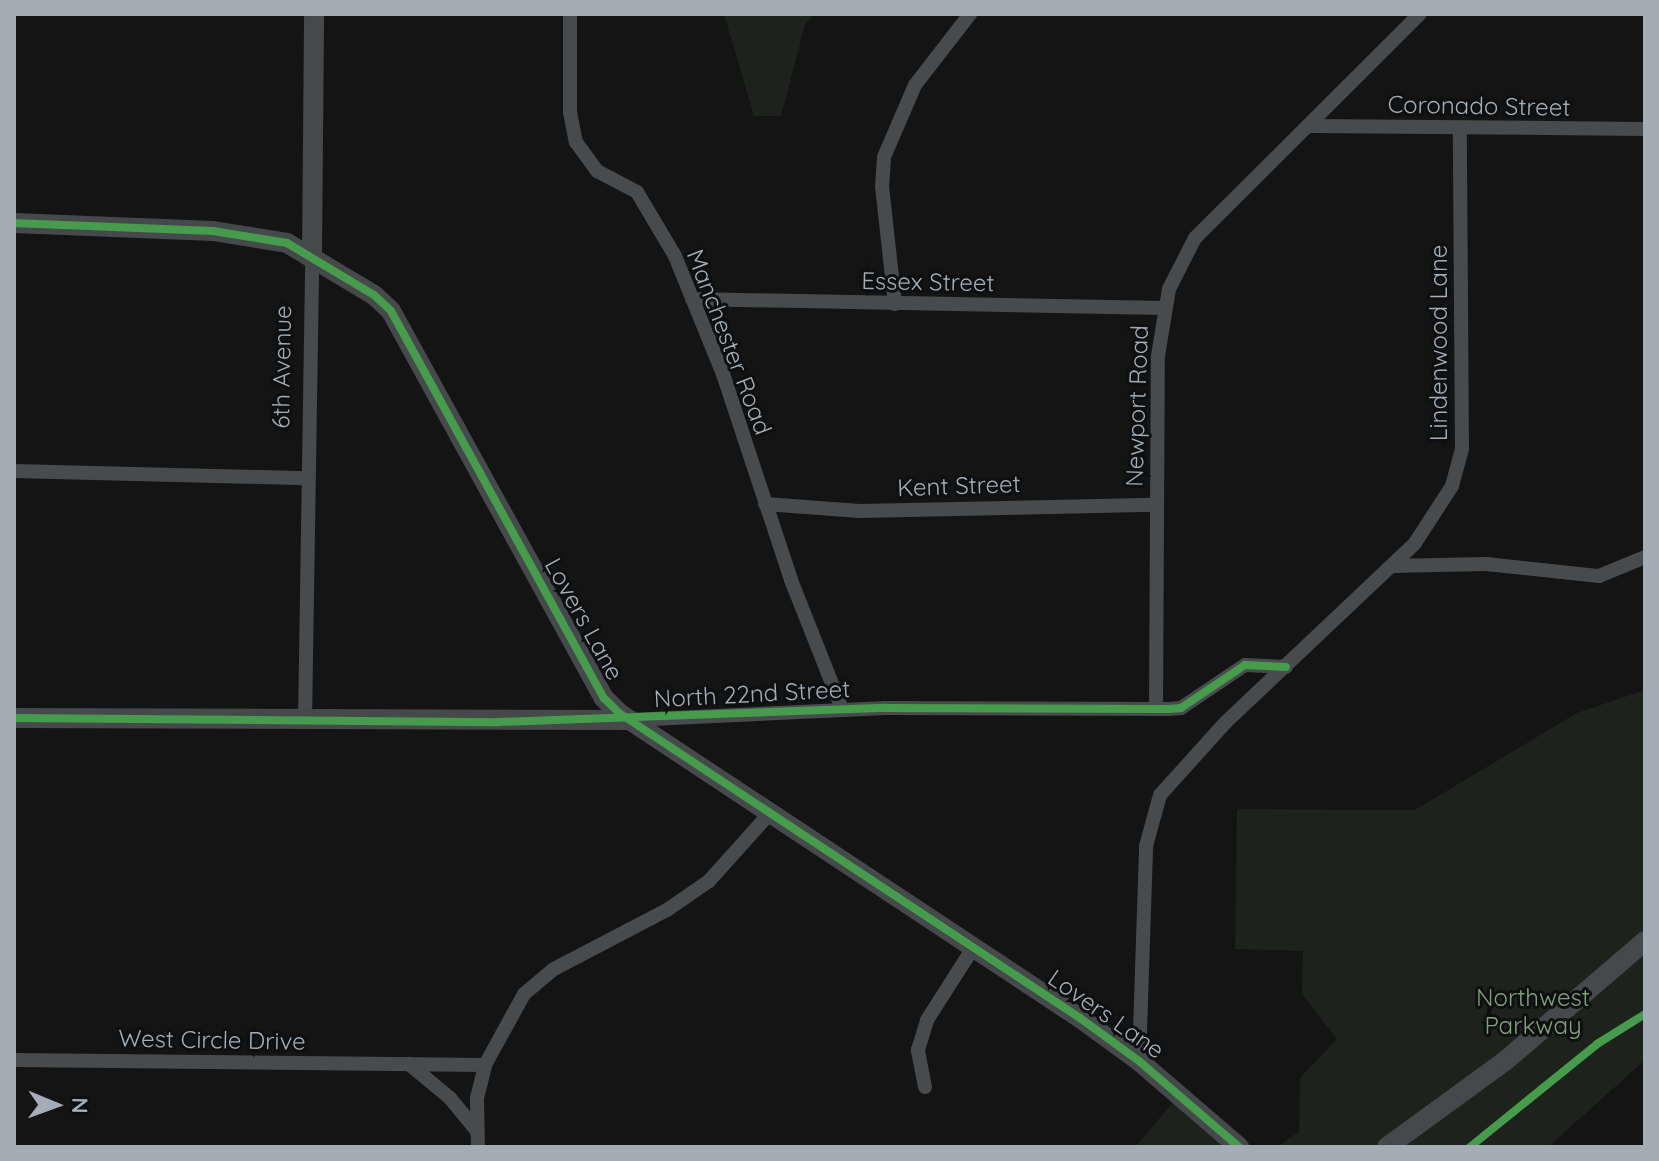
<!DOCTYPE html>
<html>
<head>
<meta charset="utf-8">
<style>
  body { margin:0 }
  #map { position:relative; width:1659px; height:1161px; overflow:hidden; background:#141414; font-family:Quicksand,sans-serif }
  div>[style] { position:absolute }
  .green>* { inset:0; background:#1d231c }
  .street>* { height:14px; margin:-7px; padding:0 7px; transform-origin:7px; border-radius:7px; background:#484b4d }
  .secondary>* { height:20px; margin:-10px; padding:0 10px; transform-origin:10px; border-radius:10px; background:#46494b }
  .cycleway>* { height:8px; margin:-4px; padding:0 4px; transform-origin:4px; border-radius:4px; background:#469c4c }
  span { translate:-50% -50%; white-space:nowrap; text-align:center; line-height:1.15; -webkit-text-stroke:6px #0e0f10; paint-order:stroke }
  .street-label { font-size:24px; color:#a4adb6 }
  .park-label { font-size:24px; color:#7fa27a }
  .frame { position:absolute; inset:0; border:16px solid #a4adb6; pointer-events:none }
  .north { position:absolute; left:16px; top:1065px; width:80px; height:80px; -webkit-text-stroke:6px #0e0f10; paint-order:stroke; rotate:91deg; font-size:22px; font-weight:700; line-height:32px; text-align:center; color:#a4adb6 }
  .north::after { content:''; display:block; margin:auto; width:28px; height:36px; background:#a4adb6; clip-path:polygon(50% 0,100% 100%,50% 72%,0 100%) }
</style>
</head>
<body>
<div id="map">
  <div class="green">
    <i style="clip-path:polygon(724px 14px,814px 14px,805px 25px,781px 116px,754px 116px)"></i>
    <i style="clip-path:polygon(1645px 690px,1645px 1060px,1548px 1147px,1277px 1147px,1299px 1132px,1300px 1078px,1337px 1039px,1302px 994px,1303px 951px,1235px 949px,1237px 809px,1415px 810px,1577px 713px)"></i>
    <i style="clip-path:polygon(1176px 1099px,1231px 1147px,1135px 1147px)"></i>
  </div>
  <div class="street">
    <i style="left:570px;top:14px;width:98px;rotate:90deg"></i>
    <i style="left:570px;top:112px;width:31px;rotate:79deg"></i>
    <i style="left:576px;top:142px;width:36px;rotate:54deg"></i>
    <i style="left:597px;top:171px;width:45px;rotate:27.7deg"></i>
    <i style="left:637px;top:192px;width:74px;rotate:59.3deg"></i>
    <i style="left:675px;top:256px;width:127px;rotate:67.9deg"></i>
    <i style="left:723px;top:374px;width:217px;rotate:71.7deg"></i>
    <i style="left:791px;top:580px;width:139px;rotate:68.4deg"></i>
    <i style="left:1312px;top:126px;width:333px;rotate:0.5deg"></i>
    <i style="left:692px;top:299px;width:472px;rotate:1.1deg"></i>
    <i style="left:895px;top:304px;width:118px;rotate:-96.3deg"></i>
    <i style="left:882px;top:187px;width:30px;rotate:-86deg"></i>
    <i style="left:884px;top:157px;width:78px;rotate:-66.7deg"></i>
    <i style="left:915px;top:85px;width:90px;rotate:-52.2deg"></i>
    <i style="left:14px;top:471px;width:292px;rotate:1.4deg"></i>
    <i style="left:765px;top:504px;width:95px;rotate:4.2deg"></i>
    <i style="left:860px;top:511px;width:295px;rotate:-1.2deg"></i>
    <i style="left:1391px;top:566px;width:95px;rotate:-1.2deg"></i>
    <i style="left:1486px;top:564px;width:114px;rotate:6.1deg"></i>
    <i style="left:1599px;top:576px;width:50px;rotate:-22.4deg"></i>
    <i style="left:1156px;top:709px;width:353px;rotate:-89.7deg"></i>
    <i style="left:1158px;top:356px;width:68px;rotate:-80.7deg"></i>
    <i style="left:1169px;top:289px;width:57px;rotate:-63deg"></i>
    <i style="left:1195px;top:238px;width:317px;rotate:-44.9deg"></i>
    <i style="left:630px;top:720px;width:256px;rotate:-2.7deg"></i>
    <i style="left:886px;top:708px;width:283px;rotate:0.2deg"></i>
    <i style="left:1169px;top:709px;width:12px;rotate:-5deg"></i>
    <i style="left:1181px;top:708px;width:77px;rotate:-33.9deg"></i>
    <i style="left:1245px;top:665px;width:41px;rotate:2.8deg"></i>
    <i style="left:305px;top:721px;width:467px;rotate:-89.1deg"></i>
    <i style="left:14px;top:1060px;width:471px;rotate:0.6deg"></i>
    <i style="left:1139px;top:1061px;width:215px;rotate:-88.1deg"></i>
    <i style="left:1146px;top:846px;width:53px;rotate:-74.6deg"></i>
    <i style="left:1160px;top:795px;width:98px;rotate:-47.9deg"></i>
    <i style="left:1226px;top:722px;width:260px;rotate:-43.4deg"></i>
    <i style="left:1415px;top:543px;width:68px;rotate:-57deg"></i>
    <i style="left:1452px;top:486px;width:39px;rotate:-75deg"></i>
    <i style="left:1462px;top:448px;width:319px;rotate:-90.4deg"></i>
    <i style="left:409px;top:1064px;width:53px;rotate:39.7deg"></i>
    <i style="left:450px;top:1098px;width:43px;rotate:50.7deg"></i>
    <i style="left:925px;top:1087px;width:38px;rotate:-101deg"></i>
    <i style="left:918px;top:1050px;width:31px;rotate:-73deg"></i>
    <i style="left:927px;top:1020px;width:85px;rotate:-57.4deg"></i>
    <i style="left:478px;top:1147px;width:49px;rotate:-91.2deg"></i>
    <i style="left:477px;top:1098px;width:34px;rotate:-76deg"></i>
    <i style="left:485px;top:1065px;width:81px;rotate:-61.2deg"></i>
    <i style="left:524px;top:994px;width:39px;rotate:-40deg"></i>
    <i style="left:554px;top:969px;width:127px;rotate:-27.6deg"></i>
    <i style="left:667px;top:910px;width:51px;rotate:-34.6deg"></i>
    <i style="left:709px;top:881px;width:91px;rotate:-48.1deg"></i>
  </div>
  <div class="secondary">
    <i style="left:14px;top:223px;width:199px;rotate:2.3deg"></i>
    <i style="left:213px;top:231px;width:75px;rotate:9.2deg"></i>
    <i style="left:287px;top:243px;width:101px;rotate:30.9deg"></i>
    <i style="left:374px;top:295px;width:23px;rotate:43deg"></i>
    <i style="left:391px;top:311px;width:442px;rotate:61.2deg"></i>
    <i style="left:604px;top:698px;width:21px;rotate:45deg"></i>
    <i style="left:619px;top:713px;width:553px;rotate:33.49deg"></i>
    <i style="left:1080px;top:1018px;width:73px;rotate:36.1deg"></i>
    <i style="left:1139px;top:1061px;width:132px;rotate:40.7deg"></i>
    <i style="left:312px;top:254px;width:240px;rotate:-89.5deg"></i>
    <i style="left:14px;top:718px;width:615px;rotate:0.19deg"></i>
    <i style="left:1387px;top:1147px;width:146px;rotate:-36.1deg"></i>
    <i style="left:1505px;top:1061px;width:184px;rotate:-40.6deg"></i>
  </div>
  <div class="cycleway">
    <i style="left:14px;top:223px;width:199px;rotate:2.3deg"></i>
    <i style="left:213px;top:231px;width:75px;rotate:9.2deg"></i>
    <i style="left:287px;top:243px;width:101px;rotate:30.9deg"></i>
    <i style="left:374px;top:295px;width:23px;rotate:43deg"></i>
    <i style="left:391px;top:311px;width:442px;rotate:61.2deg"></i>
    <i style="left:604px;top:698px;width:21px;rotate:45deg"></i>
    <i style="left:619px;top:713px;width:553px;rotate:33.49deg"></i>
    <i style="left:1080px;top:1018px;width:73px;rotate:36.1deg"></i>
    <i style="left:1139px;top:1061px;width:132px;rotate:40.7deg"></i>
    <i style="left:14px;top:718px;width:484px;rotate:0.5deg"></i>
    <i style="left:498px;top:722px;width:388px;rotate:-2.1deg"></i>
    <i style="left:886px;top:708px;width:283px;rotate:0.2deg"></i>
    <i style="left:1169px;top:709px;width:12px;rotate:-5deg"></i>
    <i style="left:1181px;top:708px;width:77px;rotate:-33.9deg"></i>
    <i style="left:1245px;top:665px;width:41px;rotate:2.8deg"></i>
    <i style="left:1470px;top:1147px;width:164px;rotate:-39deg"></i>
    <i style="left:1597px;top:1044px;width:57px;rotate:-32deg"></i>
  </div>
  <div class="street-label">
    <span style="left:1479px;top:106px;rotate:1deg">Coronado Street</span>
    <span style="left:928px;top:282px;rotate:1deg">Essex Street</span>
    <span style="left:729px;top:342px;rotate:69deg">Manchester Road</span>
    <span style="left:1439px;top:343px;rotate:-90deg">Lindenwood Lane</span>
    <span style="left:282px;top:367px;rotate:-89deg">6th Avenue</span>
    <span style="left:1137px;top:406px;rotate:-88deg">Newport Road</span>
    <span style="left:959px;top:486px;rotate:-2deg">Kent Street</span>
    <span style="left:584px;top:619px;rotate:61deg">Lovers Lane</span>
    <span style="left:752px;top:694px;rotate:-3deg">North 22nd Street</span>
    <span style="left:1106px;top:1014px;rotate:35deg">Lovers Lane</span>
    <span style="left:212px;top:1040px;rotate:1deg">West Circle Drive</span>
  </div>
  <div class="park-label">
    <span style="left:1533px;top:1012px">Northwest<br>Parkway</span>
  </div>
  <div class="frame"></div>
  <div class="north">N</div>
</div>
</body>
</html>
